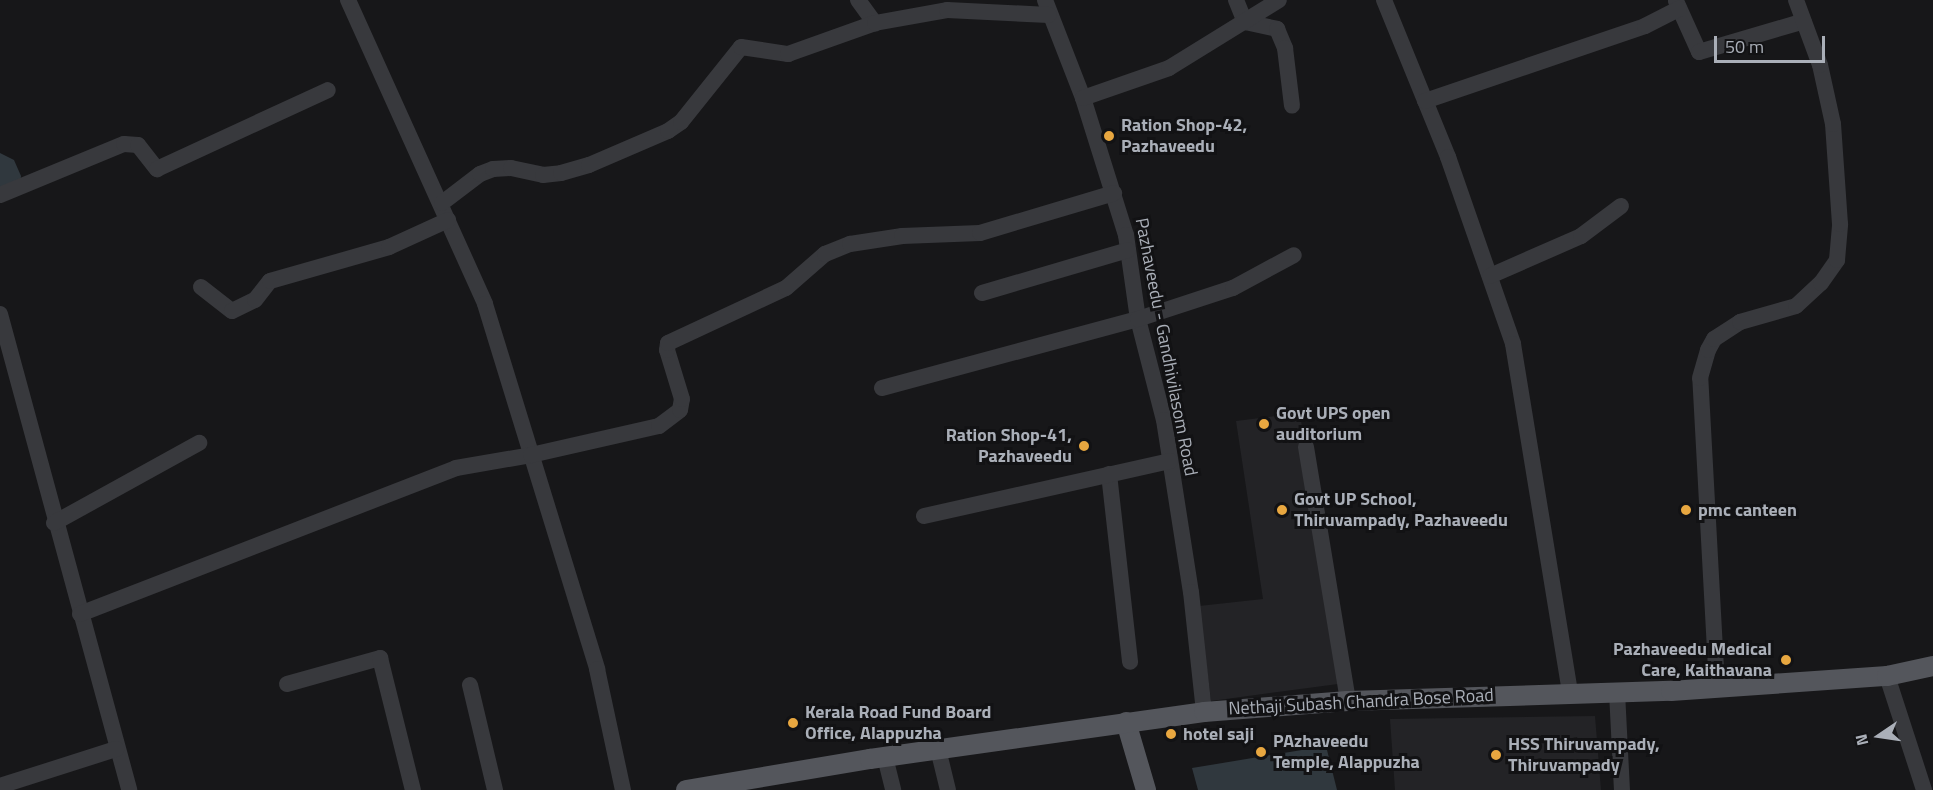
<!DOCTYPE html>
<html>
<head>
<meta charset="utf-8">
<style>
  body { margin:0 }
  #map { position:relative; width:1933px; height:790px; overflow:hidden; background:#171719; font-family:"Titillium Web",sans-serif }
  div>[style] { position:absolute }
  .built>* { inset:0; background:#232326 }
  .water>* { inset:0; background:#30383e }
  .minor>* { height:16px; margin:-8px; padding:0 8px; transform-origin:8px; border-radius:8px; background:#38393d }
  .major>* { height:20px; margin:-10px; padding:0 10px; transform-origin:10px; border-radius:10px; background:#54565c }
  .dots>* { width:16px; height:16px; translate:-50% -50%; box-sizing:border-box; border:3px solid #121214; border-radius:50% }
  span { translate:-50% -50%; white-space:nowrap; text-align:center; line-height:1.15; -webkit-text-stroke:6px #121214; paint-order:stroke }
  .poi-label { font-size:18px; color:#aaafb8; font-weight:700 }
  .left { translate:0 -50%; text-align:left }
  .right { translate:-100% -50%; text-align:right }
  .street-label { font-size:18px; color:#aaafb8 }
  .north { position:absolute; left:1849px; top:706px; width:60px; height:60px; -webkit-text-stroke:4px #121214; paint-order:stroke; rotate:257deg; font-size:16px; font-weight:700; line-height:24px; text-align:center; color:#aaafb8 }
  .north::after { content:''; display:block; margin:auto; width:21px; height:27px; background:#aaafb8; clip-path:polygon(50% 0,100% 100%,50% 72%,0 100%) }
  .scale { position:absolute; left:1714px; top:36px; width:111px; height:27px; box-sizing:border-box; border:3px solid #aaafb8; border-top:0; padding-left:8px; font-size:18px; line-height:21px; white-space:nowrap; color:#aaafb8; -webkit-text-stroke:4px #121214; paint-order:stroke }
</style>
</head>
<body>
<div id="map">
  <div class="built">
    <i style="clip-path:polygon(1300px 413px,1338px 684px,1211px 701px,1199px 606px,1263px 599px,1236px 421px)"></i>
    <i style="clip-path:polygon(1595px 716px,1601px 790px,1395px 790px,1390px 719px)"></i>
  </div>
  <div class="water">
    <i style="clip-path:polygon(0 153px,14px 160px,21px 176px,20px 184px,0 202px)"></i>
    <i style="clip-path:polygon(1326px 746px,1337px 790px,1198px 790px,1192px 768px)"></i>
  </div>
  <div class="minor">
    <i style="left:348px;top:0;width:333px;rotate:65.7deg"></i>
    <i style="left:485px;top:304px;width:382px;rotate:72.9deg"></i>
    <i style="left:597px;top:669px;width:124px;rotate:77.9deg"></i>
    <i style="left:858px;top:0;width:29px;rotate:54deg"></i>
    <i style="left:1045px;top:0;width:105px;rotate:68.8deg"></i>
    <i style="left:1083px;top:98px;width:144px;rotate:72.6deg"></i>
    <i style="left:1126px;top:235px;width:85px;rotate:81.9deg"></i>
    <i style="left:1138px;top:319px;width:104px;rotate:75.6deg"></i>
    <i style="left:1164px;top:420px;width:174px;rotate:81.1deg"></i>
    <i style="left:1191px;top:592px;width:121px;rotate:83.8deg"></i>
    <i style="left:1236px;top:0;width:24px;rotate:68deg"></i>
    <i style="left:1245px;top:22px;width:33px;rotate:12deg"></i>
    <i style="left:1277px;top:29px;width:21px;rotate:67deg"></i>
    <i style="left:1285px;top:48px;width:58px;rotate:83.1deg"></i>
    <i style="left:1384px;top:0;width:170px;rotate:67.8deg"></i>
    <i style="left:1448px;top:157px;width:198px;rotate:70.8deg"></i>
    <i style="left:1513px;top:344px;width:353px;rotate:80.7deg"></i>
    <i style="left:1676px;top:1px;width:56px;rotate:65.7deg"></i>
    <i style="left:1699px;top:52px;width:109px;rotate:-16.4deg"></i>
    <i style="left:1083px;top:98px;width:91px;rotate:-19.2deg"></i>
    <i style="left:1169px;top:68px;width:129px;rotate:-31.7deg"></i>
    <i style="left:1425px;top:101px;width:232px;rotate:-18.8deg"></i>
    <i style="left:1645px;top:26px;width:38px;rotate:-27deg"></i>
    <i style="left:0;top:195px;width:134px;rotate:-22.4deg"></i>
    <i style="left:124px;top:144px;width:14px;rotate:4deg"></i>
    <i style="left:138px;top:145px;width:31px;rotate:52deg"></i>
    <i style="left:157px;top:169px;width:188px;rotate:-24.8deg"></i>
    <i style="left:442px;top:203px;width:48px;rotate:-37.3deg"></i>
    <i style="left:480px;top:174px;width:14px;rotate:-21deg"></i>
    <i style="left:493px;top:169px;width:18px;rotate:-3deg"></i>
    <i style="left:511px;top:168px;width:33px;rotate:12deg"></i>
    <i style="left:543px;top:175px;width:18px;rotate:-6deg"></i>
    <i style="left:561px;top:173px;width:29px;rotate:-16deg"></i>
    <i style="left:589px;top:165px;width:86px;rotate:-23.3deg"></i>
    <i style="left:668px;top:131px;width:16px;rotate:-35deg"></i>
    <i style="left:681px;top:122px;width:96px;rotate:-51.3deg"></i>
    <i style="left:741px;top:47px;width:48px;rotate:8.5deg"></i>
    <i style="left:788px;top:54px;width:92px;rotate:-19.6deg"></i>
    <i style="left:875px;top:23px;width:73px;rotate:-10.2deg"></i>
    <i style="left:947px;top:10px;width:102px;rotate:2.8deg"></i>
    <i style="left:1490px;top:276px;width:99px;rotate:-23.7deg"></i>
    <i style="left:1581px;top:236px;width:50px;rotate:-36.9deg"></i>
    <i style="left:201px;top:287px;width:39px;rotate:38deg"></i>
    <i style="left:232px;top:311px;width:25px;rotate:-26deg"></i>
    <i style="left:255px;top:300px;width:24px;rotate:-52deg"></i>
    <i style="left:270px;top:281px;width:124px;rotate:-15.9deg"></i>
    <i style="left:389px;top:247px;width:65px;rotate:-24.6deg"></i>
    <i style="left:982px;top:293px;width:152px;rotate:-16.4deg"></i>
    <i style="left:0;top:314px;width:493px;rotate:74.8deg"></i>
    <i style="left:882px;top:388px;width:265px;rotate:-15.1deg"></i>
    <i style="left:1138px;top:319px;width:100px;rotate:-18.1deg"></i>
    <i style="left:1233px;top:288px;width:69px;rotate:-28.4deg"></i>
    <i style="left:1306px;top:447px;width:257px;rotate:80.6deg"></i>
    <i style="left:1109px;top:474px;width:189px;rotate:83.6deg"></i>
    <i style="left:924px;top:516px;width:252px;rotate:-12.6deg"></i>
    <i style="left:54px;top:523px;width:166px;rotate:-28.9deg"></i>
    <i style="left:80px;top:614px;width:403px;rotate:-21.2deg"></i>
    <i style="left:456px;top:468px;width:76px;rotate:-9.8deg"></i>
    <i style="left:531px;top:455px;width:131px;rotate:-12.8deg"></i>
    <i style="left:659px;top:426px;width:26px;rotate:-37deg"></i>
    <i style="left:680px;top:410px;width:11px;rotate:-80deg"></i>
    <i style="left:682px;top:399px;width:51px;rotate:-107deg"></i>
    <i style="left:667px;top:350px;width:7px;rotate:-82deg"></i>
    <i style="left:668px;top:343px;width:130px;rotate:-25deg"></i>
    <i style="left:786px;top:288px;width:52px;rotate:-41.1deg"></i>
    <i style="left:825px;top:254px;width:27px;rotate:-22deg"></i>
    <i style="left:850px;top:244px;width:53px;rotate:-8.7deg"></i>
    <i style="left:902px;top:236px;width:78px;rotate:-2.2deg"></i>
    <i style="left:980px;top:233px;width:140px;rotate:-16.6deg"></i>
    <i style="left:1887px;top:676px;width:120px;rotate:72deg"></i>
    <i style="left:287px;top:684px;width:97px;rotate:-15.6deg"></i>
    <i style="left:380px;top:658px;width:136px;rotate:76deg"></i>
    <i style="left:470px;top:685px;width:108px;rotate:76.6deg"></i>
    <i style="left:1717px;top:687px;width:309px;rotate:-93.1deg"></i>
    <i style="left:1700px;top:378px;width:29px;rotate:-74deg"></i>
    <i style="left:1708px;top:350px;width:13px;rotate:-61deg"></i>
    <i style="left:1714px;top:339px;width:31px;rotate:-33deg"></i>
    <i style="left:1740px;top:322px;width:58px;rotate:-15.9deg"></i>
    <i style="left:1796px;top:306px;width:34px;rotate:-43deg"></i>
    <i style="left:1821px;top:283px;width:28px;rotate:-55deg"></i>
    <i style="left:1837px;top:260px;width:36px;rotate:-85deg"></i>
    <i style="left:1840px;top:224px;width:100px;rotate:-94deg"></i>
    <i style="left:1833px;top:124px;width:60px;rotate:-102.4deg"></i>
    <i style="left:1820px;top:65px;width:69px;rotate:-110.3deg"></i>
    <i style="left:1617px;top:692px;width:98px;rotate:87.1deg"></i>
    <i style="left:938px;top:749px;width:42px;rotate:76.3deg"></i>
    <i style="left:885px;top:757px;width:34px;rotate:76deg"></i>
    <i style="left:0;top:786px;width:122px;rotate:-17.7deg"></i>
  </div>
  <div class="major">
    <i style="left:1126px;top:722px;width:71px;rotate:73.6deg"></i>
    <i style="left:686px;top:790px;width:187px;rotate:-9.6deg"></i>
    <i style="left:870px;top:759px;width:337px;rotate:-8deg"></i>
    <i style="left:1204px;top:712px;width:144px;rotate:-4.4deg"></i>
    <i style="left:1348px;top:701px;width:323px;rotate:-1.8deg"></i>
    <i style="left:1671px;top:691px;width:217px;rotate:-4deg"></i>
    <i style="left:1887px;top:676px;width:47px;rotate:-12.3deg"></i>
  </div>
  <div class="dots">
    <i style="left:1109px;top:136px;background:#e8a740"></i>
    <i style="left:1264px;top:424px;background:#e8a740"></i>
    <i style="left:1084px;top:446px;background:#e8a740"></i>
    <i style="left:1282px;top:510px;background:#e8a740"></i>
    <i style="left:1686px;top:510px;background:#e8a740"></i>
    <i style="left:1786px;top:660px;background:#e8a740"></i>
    <i style="left:793px;top:723px;background:#e8a740"></i>
    <i style="left:1171px;top:734px;background:#e8a740"></i>
    <i style="left:1261px;top:752px;background:#e8a740"></i>
    <i style="left:1496px;top:755px;background:#e8a740"></i>
  </div>
  <div class="poi-label">
    <span class="left" style="left:1121px;top:136px">Ration Shop-42,<br>Pazhaveedu</span>
    <span class="left" style="left:1276px;top:424px">Govt UPS open<br>auditorium</span>
    <span class="right" style="left:1072px;top:446px">Ration Shop-41,<br>Pazhaveedu</span>
    <span class="left" style="left:1294px;top:510px">Govt UP School,<br>Thiruvampady, Pazhaveedu</span>
    <span class="left" style="left:1698px;top:510px">pmc canteen</span>
    <span class="right" style="left:1772px;top:660px">Pazhaveedu Medical<br>Care, Kaithavana</span>
    <span class="left" style="left:805px;top:723px">Kerala Road Fund Board<br>Office, Alappuzha</span>
    <span class="left" style="left:1183px;top:734px">hotel saji</span>
    <span class="left" style="left:1273px;top:752px">PAzhaveedu<br>Temple, Alappuzha</span>
    <span class="left" style="left:1508px;top:755px">HSS Thiruvampady,<br>Thiruvampady</span>
  </div>
  <div class="street-label">
    <span style="left:1166px;top:347px;rotate:79deg">Pazhaveedu - Gandhivilasom Road</span>
    <span style="left:1361px;top:702px;rotate:-3deg">Nethaji Subash Chandra Bose Road</span>
  </div>
  <div class="north">N</div>
  <div class="scale">50 m</div>
</div>
</body>
</html>
